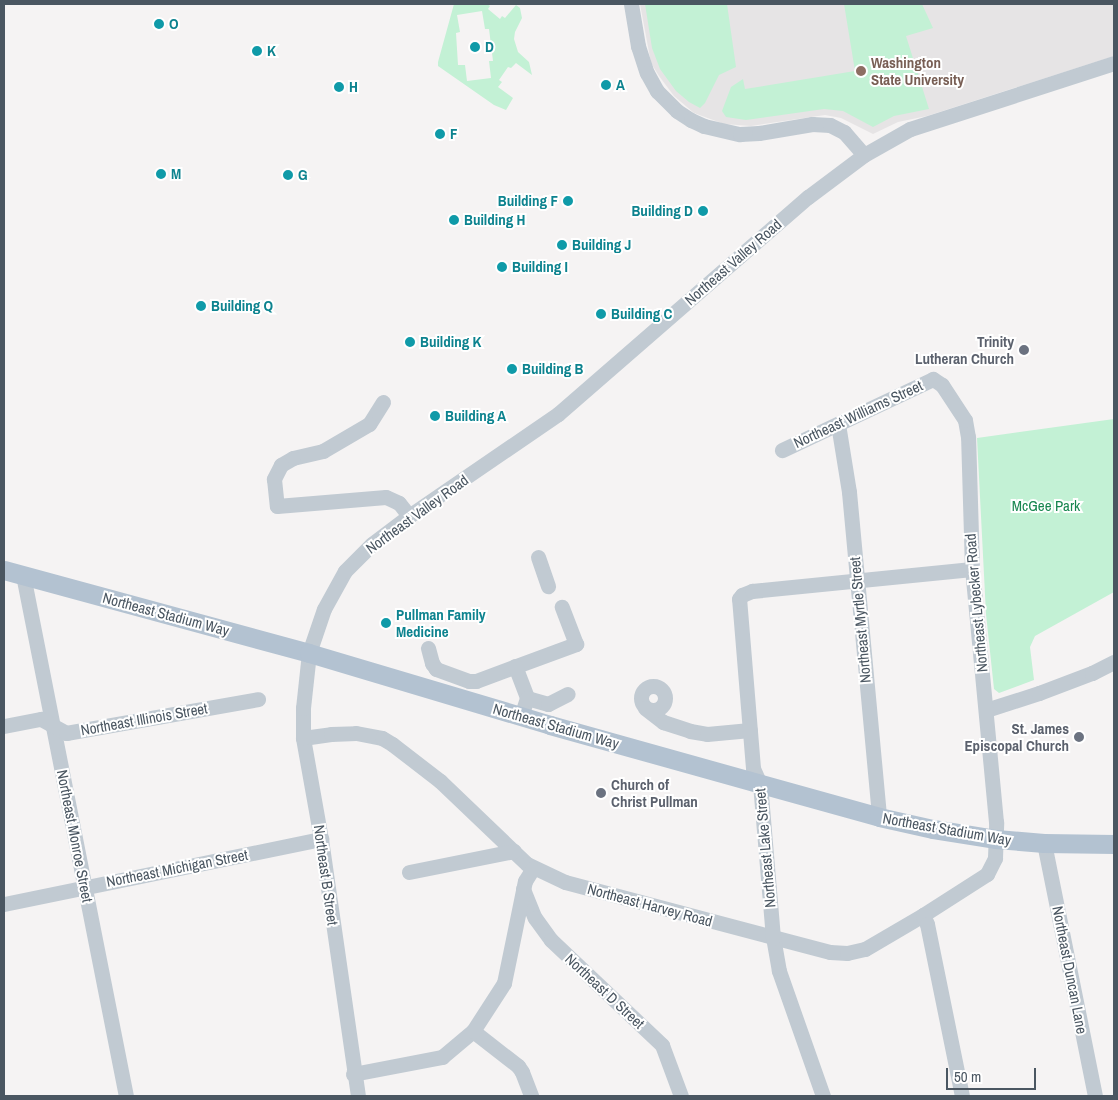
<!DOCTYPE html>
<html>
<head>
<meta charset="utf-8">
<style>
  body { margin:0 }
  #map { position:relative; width:1118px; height:1100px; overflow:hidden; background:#f5f3f3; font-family:"Archivo Narrow",sans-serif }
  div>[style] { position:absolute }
  .education>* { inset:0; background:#e6e4e5 }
  .green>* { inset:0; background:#c3f1d5 }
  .minor>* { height:15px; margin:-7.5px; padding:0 7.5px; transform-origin:7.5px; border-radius:7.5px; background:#c1cad2 }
  .minor>.ring { margin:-7.5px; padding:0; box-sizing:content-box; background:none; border:15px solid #c1cad2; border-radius:50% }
  .major>* { height:19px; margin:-9.5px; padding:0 9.5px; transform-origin:9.5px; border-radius:9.5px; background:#b3c2d1 }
  .dots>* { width:14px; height:14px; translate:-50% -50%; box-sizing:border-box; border:2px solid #fff; border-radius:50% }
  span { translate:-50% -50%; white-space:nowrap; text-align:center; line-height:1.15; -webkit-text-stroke:4px #fff; paint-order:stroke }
  .culture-label { font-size:15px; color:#0d838f; font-weight:700 }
  .left { translate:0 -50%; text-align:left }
  .right { translate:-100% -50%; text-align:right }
  .education-label { font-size:15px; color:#785e54; font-weight:700 }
  .street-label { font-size:15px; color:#4a5661 }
  .worship-label { font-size:15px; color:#5b616d; font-weight:700 }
  .park-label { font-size:15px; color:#17864f }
  .frame { position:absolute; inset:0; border:5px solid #4a5661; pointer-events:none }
  .scale { position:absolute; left:946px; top:1068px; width:90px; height:22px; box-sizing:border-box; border:2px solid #4a5661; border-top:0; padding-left:6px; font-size:15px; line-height:18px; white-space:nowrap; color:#4a5661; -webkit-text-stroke:4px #fff; paint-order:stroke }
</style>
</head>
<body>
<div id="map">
  <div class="education">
    <i style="clip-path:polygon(640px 4px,1114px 4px,1114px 56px,927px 116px,898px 122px,873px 134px,841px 118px,825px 115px,751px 126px,724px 124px,694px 113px,674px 96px,659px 76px,651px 63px)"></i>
  </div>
  <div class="green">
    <i style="clip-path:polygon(evenodd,454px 4px,487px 4px,490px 6px,488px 9px,500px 19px,502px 16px,505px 18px,516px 5px,520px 8px,522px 18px,515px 32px,514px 39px,518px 52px,529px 62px,532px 75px,516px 63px,511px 68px,508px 67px,499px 80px,502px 82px,498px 87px,513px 98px,506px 110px,494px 105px,438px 66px,438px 62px,454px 4px,482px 11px,485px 29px,489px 29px,493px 61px,489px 61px,491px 78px,467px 81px,465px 65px,458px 65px,456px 33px,460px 32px,457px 15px,482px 11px)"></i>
    <i style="clip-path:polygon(645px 4px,727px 4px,736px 67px,719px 75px,705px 103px,700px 108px,689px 102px,676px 91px,660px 69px,652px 48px)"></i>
    <i style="clip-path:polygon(844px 4px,922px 4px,933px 28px,906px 36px,929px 109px,894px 116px,873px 127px,843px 111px,824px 109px,746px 120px,726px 117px,722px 111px,731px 87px,743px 79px,745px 89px,855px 71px)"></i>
    <i style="clip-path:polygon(1114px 419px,1114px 592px,1035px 636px,1030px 647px,1034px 680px,999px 693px,994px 689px,986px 614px,977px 438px)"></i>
  </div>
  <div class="minor">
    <i style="left:631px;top:4px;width:43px;rotate:80.5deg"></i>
    <i style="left:638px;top:46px;width:28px;rotate:72deg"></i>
    <i style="left:647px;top:73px;width:21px;rotate:61deg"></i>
    <i style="left:657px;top:91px;width:28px;rotate:45deg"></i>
    <i style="left:677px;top:111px;width:17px;rotate:33deg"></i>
    <i style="left:691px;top:120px;width:14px;rotate:25deg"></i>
    <i style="left:704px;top:126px;width:37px;rotate:13deg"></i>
    <i style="left:740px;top:134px;width:19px;rotate:-3deg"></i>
    <i style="left:759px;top:133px;width:54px;rotate:-9.6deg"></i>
    <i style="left:812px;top:124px;width:18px;rotate:3deg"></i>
    <i style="left:830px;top:125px;width:16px;rotate:27deg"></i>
    <i style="left:844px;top:132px;width:30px;rotate:49deg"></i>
    <i style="left:383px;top:402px;width:26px;rotate:122deg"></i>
    <i style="left:369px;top:424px;width:53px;rotate:149.6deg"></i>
    <i style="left:323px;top:451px;width:31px;rotate:167deg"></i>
    <i style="left:293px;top:458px;width:14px;rotate:150deg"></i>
    <i style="left:281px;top:465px;width:16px;rotate:117deg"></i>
    <i style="left:274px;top:479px;width:27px;rotate:84deg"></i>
    <i style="left:277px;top:506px;width:109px;rotate:-4.7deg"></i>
    <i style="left:386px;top:497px;width:14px;rotate:25deg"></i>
    <i style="left:399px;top:503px;width:16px;rotate:52deg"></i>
    <i style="left:838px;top:424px;width:69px;rotate:80.8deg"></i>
    <i style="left:849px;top:492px;width:326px;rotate:84.7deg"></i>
    <i style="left:538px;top:557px;width:31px;rotate:71deg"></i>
    <i style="left:23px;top:575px;width:531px;rotate:78.82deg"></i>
    <i style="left:428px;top:648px;width:16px;rotate:75deg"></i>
    <i style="left:432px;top:663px;width:7px;rotate:56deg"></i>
    <i style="left:436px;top:669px;width:35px;rotate:20deg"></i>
    <i style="left:469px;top:681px;width:7px"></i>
    <i style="left:476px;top:681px;width:107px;rotate:-20.3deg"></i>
    <i style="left:576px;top:644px;width:40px;rotate:-111deg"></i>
    <i style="left:515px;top:666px;width:34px;rotate:69deg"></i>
    <i style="left:527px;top:698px;width:19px;rotate:108deg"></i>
    <i class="ring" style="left:641px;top:686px;width:9px;height:9px"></i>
    <i style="left:527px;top:698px;width:22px;rotate:16deg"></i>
    <i style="left:548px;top:704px;width:22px;rotate:-27deg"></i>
    <i style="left:645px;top:708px;width:23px;rotate:38deg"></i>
    <i style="left:663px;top:722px;width:28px;rotate:18deg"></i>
    <i style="left:690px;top:731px;width:17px;rotate:10deg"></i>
    <i style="left:707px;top:734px;width:43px;rotate:-5.3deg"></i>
    <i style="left:986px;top:710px;width:56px;rotate:-17.8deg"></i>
    <i style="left:1039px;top:693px;width:57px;rotate:-20.7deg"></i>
    <i style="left:1092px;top:673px;width:25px;rotate:-27deg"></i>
    <i style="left:4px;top:726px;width:38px;rotate:-11deg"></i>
    <i style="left:41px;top:719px;width:29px;rotate:29deg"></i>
    <i style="left:66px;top:733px;width:195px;rotate:-10deg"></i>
    <i style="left:303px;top:738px;width:28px;rotate:-8deg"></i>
    <i style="left:331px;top:734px;width:25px;rotate:-2deg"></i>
    <i style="left:356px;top:733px;width:26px;rotate:11deg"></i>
    <i style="left:382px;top:738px;width:12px;rotate:31deg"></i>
    <i style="left:392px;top:744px;width:61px;rotate:37.6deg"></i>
    <i style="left:440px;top:781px;width:120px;rotate:43.7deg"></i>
    <i style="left:527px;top:864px;width:42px;rotate:25.3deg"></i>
    <i style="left:565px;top:882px;width:274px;rotate:14.8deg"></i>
    <i style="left:830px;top:952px;width:17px;rotate:3deg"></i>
    <i style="left:847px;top:953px;width:18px;rotate:-13deg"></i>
    <i style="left:865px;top:949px;width:67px;rotate:-30.4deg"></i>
    <i style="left:923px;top:915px;width:76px;rotate:-32.6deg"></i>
    <i style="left:987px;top:874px;width:18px;rotate:-63deg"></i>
    <i style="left:995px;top:858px;width:36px;rotate:-88deg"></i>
    <i style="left:996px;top:822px;width:254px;rotate:-95.4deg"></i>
    <i style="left:972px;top:569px;width:132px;rotate:-91.7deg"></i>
    <i style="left:968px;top:437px;width:17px;rotate:-100deg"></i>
    <i style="left:965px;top:420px;width:42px;rotate:-123.3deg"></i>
    <i style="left:942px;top:385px;width:11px;rotate:-146deg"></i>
    <i style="left:933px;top:379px;width:167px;rotate:154.8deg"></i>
    <i style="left:1044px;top:843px;width:258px;rotate:78.6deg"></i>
    <i style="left:409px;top:872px;width:107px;rotate:-11.3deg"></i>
    <i style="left:523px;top:889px;width:31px;rotate:68deg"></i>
    <i style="left:535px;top:918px;width:27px;rotate:54deg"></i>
    <i style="left:551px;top:940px;width:153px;rotate:43.4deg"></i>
    <i style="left:662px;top:1045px;width:54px;rotate:69.6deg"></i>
    <i style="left:4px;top:904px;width:324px;rotate:-11.6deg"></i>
    <i style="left:923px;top:915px;width:10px;rotate:66deg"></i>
    <i style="left:927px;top:924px;width:176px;rotate:78.5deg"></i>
    <i style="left:473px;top:1031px;width:57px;rotate:37.9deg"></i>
    <i style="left:518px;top:1066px;width:7px;rotate:56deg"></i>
    <i style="left:522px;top:1072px;width:26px;rotate:69deg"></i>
    <i style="left:353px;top:1074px;width:91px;rotate:-10.8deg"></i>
    <i style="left:442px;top:1057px;width:40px;rotate:-40deg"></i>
    <i style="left:473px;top:1031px;width:57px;rotate:-57.1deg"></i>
    <i style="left:504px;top:983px;width:104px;rotate:-78.4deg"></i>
    <i style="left:525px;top:881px;width:15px;rotate:-58deg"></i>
    <i style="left:358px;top:1096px;width:260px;rotate:-98.2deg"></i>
    <i style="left:321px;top:839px;width:103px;rotate:-100.1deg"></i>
    <i style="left:303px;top:738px;width:30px;rotate:-90deg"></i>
    <i style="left:303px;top:708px;width:55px;rotate:-83.8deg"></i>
    <i style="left:309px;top:653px;width:46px;rotate:-71.2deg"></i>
    <i style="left:324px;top:609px;width:43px;rotate:-61.1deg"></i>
    <i style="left:345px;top:571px;width:38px;rotate:-45deg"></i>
    <i style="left:372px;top:544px;width:46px;rotate:-37.1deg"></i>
    <i style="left:409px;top:516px;width:181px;rotate:-34.4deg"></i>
    <i style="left:558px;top:414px;width:331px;rotate:-41deg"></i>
    <i style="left:808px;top:197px;width:70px;rotate:-36.9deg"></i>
    <i style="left:864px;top:155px;width:53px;rotate:-29.5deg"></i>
    <i style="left:910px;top:129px;width:214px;rotate:-17.9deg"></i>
    <i style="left:823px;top:1096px;width:133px;rotate:-109.4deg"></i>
    <i style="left:779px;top:971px;width:34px;rotate:-100deg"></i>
    <i style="left:773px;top:938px;width:155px;rotate:-94.8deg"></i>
    <i style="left:760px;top:784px;width:17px;rotate:-114deg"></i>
    <i style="left:753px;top:768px;width:170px;rotate:-94.7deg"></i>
    <i style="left:739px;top:599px;width:5px;rotate:-53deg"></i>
    <i style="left:742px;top:595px;width:11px;rotate:-22deg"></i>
    <i style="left:752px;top:591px;width:221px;rotate:-5.7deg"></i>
  </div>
  <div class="major">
    <i style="left:4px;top:570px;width:316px;rotate:15.2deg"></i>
    <i style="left:309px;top:653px;width:252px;rotate:16.6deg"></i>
    <i style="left:550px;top:725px;width:342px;rotate:15.6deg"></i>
    <i style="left:879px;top:817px;width:55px;rotate:12.5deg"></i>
    <i style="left:933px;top:829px;width:64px;rotate:9deg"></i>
    <i style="left:996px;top:839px;width:48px;rotate:4.8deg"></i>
    <i style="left:1044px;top:843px;width:70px;rotate:0.8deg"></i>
  </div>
  <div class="dots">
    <i style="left:159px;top:24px;background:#0f9aa8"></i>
    <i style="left:475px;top:47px;background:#0f9aa8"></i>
    <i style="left:257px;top:51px;background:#0f9aa8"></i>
    <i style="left:861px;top:71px;background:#8d6e63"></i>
    <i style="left:606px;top:85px;background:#0f9aa8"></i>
    <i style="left:339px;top:87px;background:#0f9aa8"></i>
    <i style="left:440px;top:134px;background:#0f9aa8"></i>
    <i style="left:161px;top:174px;background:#0f9aa8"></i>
    <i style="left:288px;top:175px;background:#0f9aa8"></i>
    <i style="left:568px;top:201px;background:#0f9aa8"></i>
    <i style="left:703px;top:211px;background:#0f9aa8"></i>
    <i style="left:454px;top:220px;background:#0f9aa8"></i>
    <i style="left:562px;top:245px;background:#0f9aa8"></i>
    <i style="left:502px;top:267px;background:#0f9aa8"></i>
    <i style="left:201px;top:306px;background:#0f9aa8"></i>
    <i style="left:601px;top:314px;background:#0f9aa8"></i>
    <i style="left:410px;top:342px;background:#0f9aa8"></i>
    <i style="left:1024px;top:350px;background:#6b7280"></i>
    <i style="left:512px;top:369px;background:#0f9aa8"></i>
    <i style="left:435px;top:416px;background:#0f9aa8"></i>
    <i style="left:386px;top:623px;background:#0f9aa8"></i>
    <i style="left:1079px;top:737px;background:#6b7280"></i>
    <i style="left:601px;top:793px;background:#6b7280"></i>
  </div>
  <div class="culture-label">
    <span class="left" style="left:169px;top:24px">O</span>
    <span class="left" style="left:485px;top:47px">D</span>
    <span class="left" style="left:267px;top:51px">K</span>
    <span class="left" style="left:616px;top:85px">A</span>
    <span class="left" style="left:349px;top:87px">H</span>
    <span class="left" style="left:450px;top:134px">F</span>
    <span class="left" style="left:171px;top:174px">M</span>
    <span class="left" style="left:298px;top:175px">G</span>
    <span class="right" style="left:558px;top:201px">Building F</span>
    <span class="right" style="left:693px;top:211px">Building D</span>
    <span class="left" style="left:464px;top:220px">Building H</span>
    <span class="left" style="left:572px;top:245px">Building J</span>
    <span class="left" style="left:512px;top:267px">Building I</span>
    <span class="left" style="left:211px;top:306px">Building Q</span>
    <span class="left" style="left:611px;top:314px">Building C</span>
    <span class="left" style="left:420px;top:342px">Building K</span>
    <span class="left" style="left:522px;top:369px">Building B</span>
    <span class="left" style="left:445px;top:416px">Building A</span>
    <span class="left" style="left:396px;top:623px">Pullman Family<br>Medicine</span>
  </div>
  <div class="education-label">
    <span class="left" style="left:871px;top:71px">Washington<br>State University</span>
  </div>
  <div class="street-label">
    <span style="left:733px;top:262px;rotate:-41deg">Northeast Valley Road</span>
    <span style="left:858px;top:414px;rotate:-25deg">Northeast Williams Street</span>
    <span style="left:417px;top:514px;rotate:-36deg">Northeast Valley Road</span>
    <span style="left:976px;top:603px;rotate:-95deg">Northeast Lybecker Road</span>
    <span style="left:166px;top:614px;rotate:15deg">Northeast Stadium Way</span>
    <span style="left:860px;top:620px;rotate:-95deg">Northeast Myrtle Street</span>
    <span style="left:144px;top:719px;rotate:-10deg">Northeast Illinois Street</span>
    <span style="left:556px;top:726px;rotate:16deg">Northeast Stadium Way</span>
    <span style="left:947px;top:829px;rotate:10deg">Northeast Stadium Way</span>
    <span style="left:75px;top:836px;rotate:79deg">Northeast Monroe Street</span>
    <span style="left:765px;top:848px;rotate:-95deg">Northeast Lake Street</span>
    <span style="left:177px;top:868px;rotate:-11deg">Northeast Michigan Street</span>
    <span style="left:326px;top:875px;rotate:82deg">Northeast B Street</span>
    <span style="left:650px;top:905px;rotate:15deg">Northeast Harvey Road</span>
    <span style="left:1070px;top:970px;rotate:79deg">Northeast Duncan Lane</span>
    <span style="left:605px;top:991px;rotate:43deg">Northeast D Street</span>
  </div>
  <div class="worship-label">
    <span class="right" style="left:1014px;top:350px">Trinity<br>Lutheran Church</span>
    <span class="right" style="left:1069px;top:737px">St. James<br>Episcopal Church</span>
    <span class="left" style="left:611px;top:793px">Church of<br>Christ Pullman</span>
  </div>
  <div class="park-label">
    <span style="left:1046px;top:506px">McGee Park</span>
  </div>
  <div class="frame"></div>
  <div class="scale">50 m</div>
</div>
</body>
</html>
